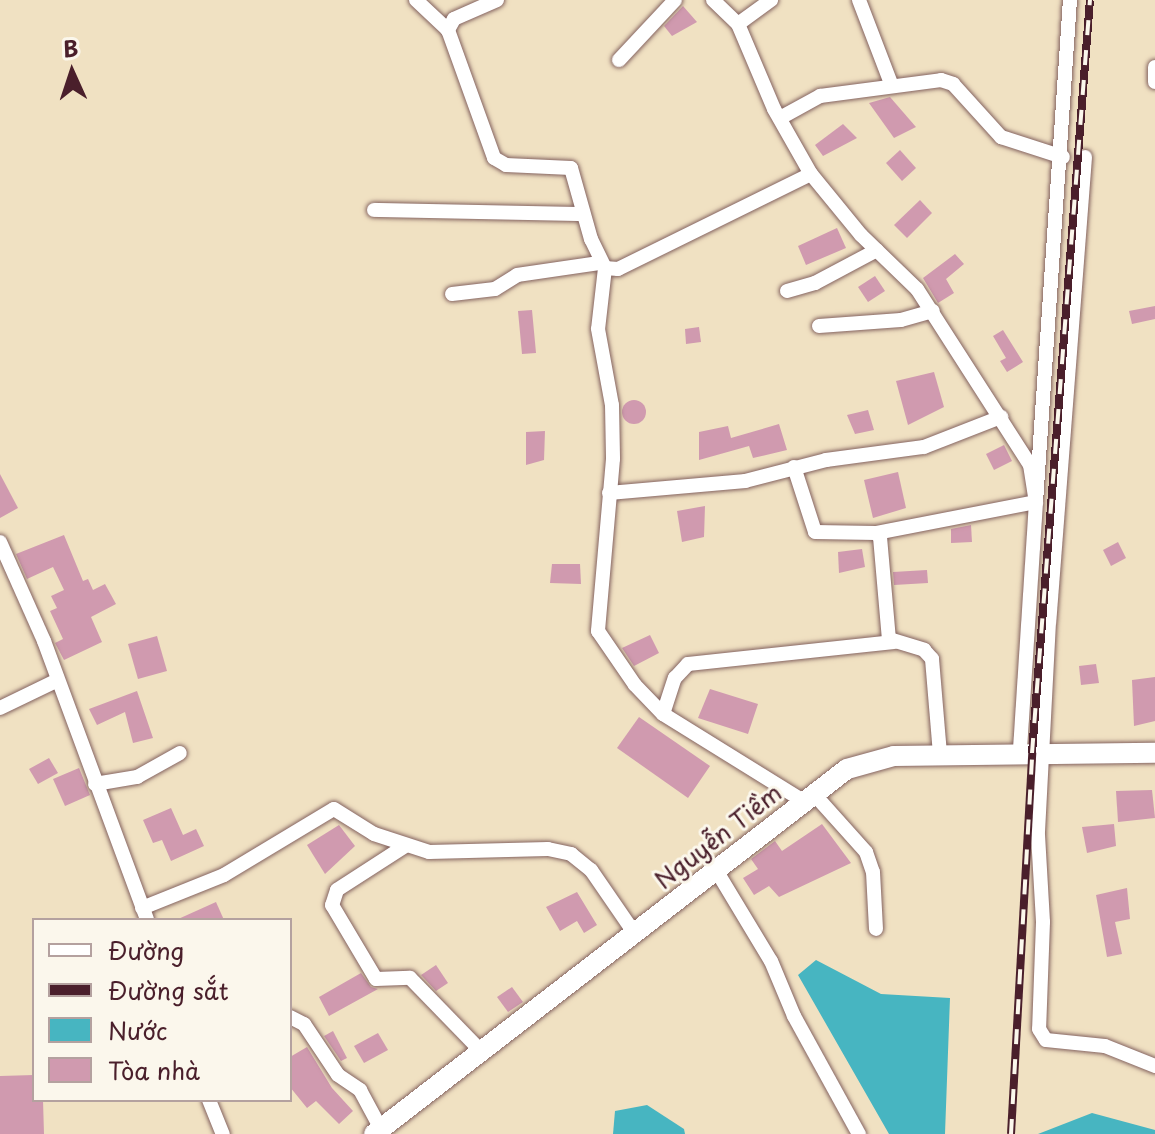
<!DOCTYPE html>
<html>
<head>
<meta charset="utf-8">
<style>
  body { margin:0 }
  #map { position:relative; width:1155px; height:1134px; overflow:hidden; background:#f0e1c2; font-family:"Playpen Sans",sans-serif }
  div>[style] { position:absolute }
  .water>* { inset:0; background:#47b5c1 }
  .building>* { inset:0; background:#d09aaf }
  .round { border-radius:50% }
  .roads { filter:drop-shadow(0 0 2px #846360) drop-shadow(0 0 2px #846360) }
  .street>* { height:14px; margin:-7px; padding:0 7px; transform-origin:7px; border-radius:7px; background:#fff }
  .secondary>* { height:20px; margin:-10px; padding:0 10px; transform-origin:10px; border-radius:10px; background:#fff }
  .rail>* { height:8px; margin-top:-4px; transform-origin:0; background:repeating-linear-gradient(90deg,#fbf7ec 0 15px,#4a1f2b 0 30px); box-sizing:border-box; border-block:2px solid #4a1f2b }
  span { translate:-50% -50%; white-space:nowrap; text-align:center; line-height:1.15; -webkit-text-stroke:6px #fbf7ec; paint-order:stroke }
  .street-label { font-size:24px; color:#4a1f2b }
  .legend { position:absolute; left:32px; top:918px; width:260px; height:184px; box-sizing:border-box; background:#fbf7ec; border:2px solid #b4a19f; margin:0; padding:10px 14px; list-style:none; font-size:24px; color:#4a1f2b }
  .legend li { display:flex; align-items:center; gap:16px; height:40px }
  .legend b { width:40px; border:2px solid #b4a19f }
  .north { position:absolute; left:32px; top:32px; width:80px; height:80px; -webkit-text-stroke:6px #fbf7ec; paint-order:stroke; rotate:357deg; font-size:22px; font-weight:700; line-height:32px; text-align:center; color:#4a1f2b }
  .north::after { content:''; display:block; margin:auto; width:28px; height:36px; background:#4a1f2b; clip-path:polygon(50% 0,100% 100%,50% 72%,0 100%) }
</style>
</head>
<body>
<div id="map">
  <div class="water">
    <i style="clip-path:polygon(816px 960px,881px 994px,950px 998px,945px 1134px,889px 1134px,798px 975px)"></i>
    <i style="clip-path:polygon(647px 1105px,684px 1129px,685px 1134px,613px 1134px,615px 1111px)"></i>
    <i style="clip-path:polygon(1092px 1113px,1155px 1130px,1155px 1134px,1038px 1134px)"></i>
  </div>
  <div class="building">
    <i style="clip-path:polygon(683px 6px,697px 22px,672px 36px,664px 26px)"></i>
    <i style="clip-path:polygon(890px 97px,916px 127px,894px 138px,869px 103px)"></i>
    <i style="clip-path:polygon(843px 124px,857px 138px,823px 156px,815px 145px)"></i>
    <i style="clip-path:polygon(900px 150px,916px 168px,902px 181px,886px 163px)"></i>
    <i style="clip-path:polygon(920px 200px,932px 213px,907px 238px,894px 225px)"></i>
    <i style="clip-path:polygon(837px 228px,846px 248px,806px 265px,798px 246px)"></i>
    <i style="clip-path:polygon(955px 254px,964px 264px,946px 279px,954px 293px,938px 303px,923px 278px)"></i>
    <i style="clip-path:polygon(875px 276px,885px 291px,868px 302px,858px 287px)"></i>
    <i style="clip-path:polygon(1155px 306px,1155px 319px,1132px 324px,1129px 311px)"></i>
    <i style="clip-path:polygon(532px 310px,536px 353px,522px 354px,518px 311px)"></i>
    <i style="clip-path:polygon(699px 327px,701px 342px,686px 344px,685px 329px)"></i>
    <i style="clip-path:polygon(1003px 330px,1023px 362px,1007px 372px,1000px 361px,1006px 358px,993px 336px)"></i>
    <i style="clip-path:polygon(934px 372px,944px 407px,908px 425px,896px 381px)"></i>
    <i class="round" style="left:622px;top:400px;width:24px;height:24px"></i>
    <i style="clip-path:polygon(868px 410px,874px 430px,855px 434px,847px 415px)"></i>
    <i style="clip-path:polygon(779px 424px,787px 450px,753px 458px,749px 446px,699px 460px,699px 432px,728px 426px,731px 438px)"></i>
    <i style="clip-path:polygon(545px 431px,544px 460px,526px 465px,526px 432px)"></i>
    <i style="clip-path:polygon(1004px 445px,1012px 461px,994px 470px,986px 454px)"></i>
    <i style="clip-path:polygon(898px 472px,906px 508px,873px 518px,864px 480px)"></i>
    <i style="clip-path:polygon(0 474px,18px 508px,0 518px)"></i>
    <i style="clip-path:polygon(705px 506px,704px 537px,682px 542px,677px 511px)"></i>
    <i style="clip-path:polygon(971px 525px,972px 542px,951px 543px,951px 529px)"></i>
    <i style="clip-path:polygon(64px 535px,83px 581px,88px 579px,93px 590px,105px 584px,116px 604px,91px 617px,102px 642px,64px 660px,55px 643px,63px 639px,50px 611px,57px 608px,51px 596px,64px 590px,53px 567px,27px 579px,16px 554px)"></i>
    <i style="clip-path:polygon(1118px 542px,1126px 558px,1111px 566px,1103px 550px)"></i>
    <i style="clip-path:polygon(862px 549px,865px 567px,839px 573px,838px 552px)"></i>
    <i style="clip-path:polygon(552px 564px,580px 564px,581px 584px,550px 583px)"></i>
    <i style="clip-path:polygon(927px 570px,928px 583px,894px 585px,893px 572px)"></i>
    <i style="clip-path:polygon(650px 635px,659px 653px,634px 666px,622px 648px)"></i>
    <i style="clip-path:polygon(157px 636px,167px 671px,138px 679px,128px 644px)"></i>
    <i style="clip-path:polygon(1096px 664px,1099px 683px,1081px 685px,1079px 666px)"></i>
    <i style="clip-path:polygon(1155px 677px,1155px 721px,1134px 726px,1132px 680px)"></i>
    <i style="clip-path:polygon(710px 689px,758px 704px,748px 734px,698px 718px)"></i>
    <i style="clip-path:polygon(137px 691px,153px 738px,133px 743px,125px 712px,97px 725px,89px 709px)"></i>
    <i style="clip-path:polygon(639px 717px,710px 766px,688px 798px,617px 748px)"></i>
    <i style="clip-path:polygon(49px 758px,58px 773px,38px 784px,29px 769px)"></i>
    <i style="clip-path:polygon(79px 768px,90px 795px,65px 806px,53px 779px)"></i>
    <i style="clip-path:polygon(1152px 790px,1155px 818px,1118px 822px,1116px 791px)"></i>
    <i style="clip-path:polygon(171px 808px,183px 835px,196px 829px,204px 846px,171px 861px,162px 840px,153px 843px,143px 820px)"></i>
    <i style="clip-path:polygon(822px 824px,851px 863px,779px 897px,769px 886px,754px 895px,743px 878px,758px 869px,751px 859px,775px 841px,782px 851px)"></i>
    <i style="clip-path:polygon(1114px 824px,1116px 846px,1087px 853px,1082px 827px)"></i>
    <i style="clip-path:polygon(339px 825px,355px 846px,325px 874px,307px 845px)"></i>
    <i style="clip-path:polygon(1127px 888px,1130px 919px,1115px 922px,1122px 954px,1107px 957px,1096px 895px)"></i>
    <i style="clip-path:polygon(577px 892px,597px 925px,584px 933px,577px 921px,560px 931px,546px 907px)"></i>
    <i style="clip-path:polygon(216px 902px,224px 920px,176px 920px)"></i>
    <i style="clip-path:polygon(436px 965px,448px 983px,436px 991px,421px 975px)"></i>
    <i style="clip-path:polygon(361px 973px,371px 987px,378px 989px,329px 1016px,319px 997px)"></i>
    <i style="clip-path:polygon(512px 987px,523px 1002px,508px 1012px,497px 997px)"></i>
    <i style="clip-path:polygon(333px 1031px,347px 1058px,341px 1061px,324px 1036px)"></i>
    <i style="clip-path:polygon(378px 1033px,388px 1050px,364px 1063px,354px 1046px)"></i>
    <i style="clip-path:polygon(307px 1047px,332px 1088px,353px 1111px,339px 1124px,316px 1101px,307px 1108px,290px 1087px,290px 1057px)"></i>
    <i style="clip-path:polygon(34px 1075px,34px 1100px,43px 1100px,44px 1134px,0 1134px,0 1076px)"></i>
  </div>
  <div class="roads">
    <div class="street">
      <i style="left:416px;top:0;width:44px;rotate:43.2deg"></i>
      <i style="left:497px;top:0;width:47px;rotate:156.2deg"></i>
      <i style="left:454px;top:19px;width:13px;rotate:119deg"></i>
      <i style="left:448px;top:30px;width:136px;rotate:70.2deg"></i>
      <i style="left:494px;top:158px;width:14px;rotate:30deg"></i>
      <i style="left:506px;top:165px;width:65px;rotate:2.6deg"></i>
      <i style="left:571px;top:168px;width:74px;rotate:74.3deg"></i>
      <i style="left:591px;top:239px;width:32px;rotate:64deg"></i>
      <i style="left:605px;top:268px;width:13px;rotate:4deg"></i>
      <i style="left:618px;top:269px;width:215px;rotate:-26.2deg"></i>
      <i style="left:713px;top:0;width:35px;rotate:44deg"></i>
      <i style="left:738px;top:24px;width:92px;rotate:67deg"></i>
      <i style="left:774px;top:109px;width:75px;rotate:60.4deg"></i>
      <i style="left:811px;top:174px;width:79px;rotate:50.7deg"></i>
      <i style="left:861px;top:235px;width:78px;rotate:44deg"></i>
      <i style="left:917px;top:289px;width:209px;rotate:57.3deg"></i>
      <i style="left:1030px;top:465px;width:37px;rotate:81deg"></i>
      <i style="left:1036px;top:502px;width:251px;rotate:93.7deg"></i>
      <i style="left:859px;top:0;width:92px;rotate:69deg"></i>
      <i style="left:738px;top:24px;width:41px;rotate:-36deg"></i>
      <i style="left:619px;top:60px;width:82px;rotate:-47deg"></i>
      <i style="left:1155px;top:67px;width:15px;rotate:90deg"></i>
      <i style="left:780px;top:118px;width:46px;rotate:-28.8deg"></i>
      <i style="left:820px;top:96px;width:122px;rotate:-7.5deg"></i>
      <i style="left:941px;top:80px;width:13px;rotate:18deg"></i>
      <i style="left:953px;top:84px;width:72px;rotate:47.8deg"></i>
      <i style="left:1001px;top:137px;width:65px;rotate:17.9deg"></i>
      <i style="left:1085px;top:157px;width:466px;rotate:94.4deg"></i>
      <i style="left:1049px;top:622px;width:213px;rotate:93deg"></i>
      <i style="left:1038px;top:835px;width:87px;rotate:86.7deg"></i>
      <i style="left:1043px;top:922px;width:107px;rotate:92.1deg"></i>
      <i style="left:1039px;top:1029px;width:13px;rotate:58deg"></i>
      <i style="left:1046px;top:1040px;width:59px;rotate:5.8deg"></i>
      <i style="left:1105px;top:1046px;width:54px;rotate:21.8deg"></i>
      <i style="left:374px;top:210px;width:209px;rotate:1.1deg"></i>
      <i style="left:605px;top:268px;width:61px;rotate:96.5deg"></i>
      <i style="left:598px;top:329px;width:77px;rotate:79.6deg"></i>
      <i style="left:612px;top:405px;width:54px;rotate:88.9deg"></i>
      <i style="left:613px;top:459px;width:173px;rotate:95deg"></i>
      <i style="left:598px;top:631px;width:65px;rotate:55.6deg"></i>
      <i style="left:635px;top:685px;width:40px;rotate:46deg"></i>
      <i style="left:663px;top:714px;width:167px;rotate:31.8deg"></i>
      <i style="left:787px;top:291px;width:29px;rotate:-16deg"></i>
      <i style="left:815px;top:283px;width:70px;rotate:-28deg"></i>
      <i style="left:452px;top:294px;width:43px;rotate:-6.6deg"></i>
      <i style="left:495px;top:289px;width:26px;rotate:-32deg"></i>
      <i style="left:517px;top:275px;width:83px;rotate:-8.3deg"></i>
      <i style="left:819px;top:326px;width:82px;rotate:-4.2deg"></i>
      <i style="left:901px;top:320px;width:33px;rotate:-16deg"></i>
      <i style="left:794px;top:467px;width:68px;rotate:72.1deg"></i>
      <i style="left:815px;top:532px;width:61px;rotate:0.9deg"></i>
      <i style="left:876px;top:533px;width:6px;rotate:45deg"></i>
      <i style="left:880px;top:537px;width:102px;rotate:85deg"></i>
      <i style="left:889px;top:639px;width:37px;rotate:17deg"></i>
      <i style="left:924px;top:650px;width:12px;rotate:48deg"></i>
      <i style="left:932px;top:659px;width:96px;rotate:85.2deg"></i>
      <i style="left:609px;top:493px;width:137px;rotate:-5deg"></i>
      <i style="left:745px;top:481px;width:84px;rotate:-14.5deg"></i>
      <i style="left:826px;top:460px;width:99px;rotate:-7.6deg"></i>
      <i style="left:924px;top:447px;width:83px;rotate:-21.3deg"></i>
      <i style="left:876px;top:533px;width:163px;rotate:-11deg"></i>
      <i style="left:1036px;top:502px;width:503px;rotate:-86.13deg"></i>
      <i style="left:0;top:542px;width:108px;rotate:66deg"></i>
      <i style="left:44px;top:641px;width:297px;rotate:69.7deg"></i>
      <i style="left:0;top:708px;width:64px;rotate:-25.8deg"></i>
      <i style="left:663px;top:714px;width:38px;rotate:-72deg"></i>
      <i style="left:675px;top:678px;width:19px;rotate:-47deg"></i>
      <i style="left:688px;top:664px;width:207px;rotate:-6.1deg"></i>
      <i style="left:95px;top:784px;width:43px;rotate:-9.5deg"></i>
      <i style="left:137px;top:777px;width:49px;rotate:-29.2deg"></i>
      <i style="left:814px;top:794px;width:78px;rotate:48.1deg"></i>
      <i style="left:866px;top:852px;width:21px;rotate:71deg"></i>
      <i style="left:873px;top:872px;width:57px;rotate:87deg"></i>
      <i style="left:405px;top:846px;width:81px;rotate:147.1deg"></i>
      <i style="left:337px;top:890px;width:16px;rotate:108deg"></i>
      <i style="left:332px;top:905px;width:86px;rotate:59.3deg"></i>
      <i style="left:376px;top:979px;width:34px;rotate:-2deg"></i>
      <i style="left:410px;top:978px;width:103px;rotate:45.8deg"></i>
      <i style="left:716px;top:870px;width:106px;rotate:58.9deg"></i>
      <i style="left:771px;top:961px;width:60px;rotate:67.3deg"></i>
      <i style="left:794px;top:1016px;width:135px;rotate:61.2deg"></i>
      <i style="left:142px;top:908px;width:88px;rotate:-21.9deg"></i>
      <i style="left:224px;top:875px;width:128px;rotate:-31deg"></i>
      <i style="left:334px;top:809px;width:47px;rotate:32deg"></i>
      <i style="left:374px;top:834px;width:58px;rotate:18.1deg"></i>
      <i style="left:429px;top:852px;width:119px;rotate:-1.4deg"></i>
      <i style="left:548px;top:849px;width:24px;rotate:12deg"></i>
      <i style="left:571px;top:854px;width:26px;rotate:39deg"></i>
      <i style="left:591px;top:870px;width:78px;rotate:55.5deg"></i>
      <i style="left:290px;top:1017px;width:16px;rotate:27deg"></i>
      <i style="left:304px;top:1024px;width:61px;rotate:56.3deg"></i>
      <i style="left:338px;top:1075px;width:27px;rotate:34deg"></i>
      <i style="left:360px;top:1090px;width:44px;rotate:61.7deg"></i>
      <i style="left:209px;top:1100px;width:37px;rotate:68deg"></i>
    </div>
    <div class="secondary">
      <i style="left:374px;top:1134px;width:597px;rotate:-37.66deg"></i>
      <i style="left:847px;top:769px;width:49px;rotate:-15.5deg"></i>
      <i style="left:894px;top:756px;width:261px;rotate:-0.7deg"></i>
    </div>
  </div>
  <div class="rail">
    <i style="left:1011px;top:1134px;width:382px;rotate:-86.8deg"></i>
    <i style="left:1032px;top:753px;width:755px;rotate:-85.6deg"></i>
  </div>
  <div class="street-label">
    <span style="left:718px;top:836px;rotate:-38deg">Nguyễn Tiềm</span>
  </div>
  <ul class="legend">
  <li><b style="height:10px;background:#fff"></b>Đường</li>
  <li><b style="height:10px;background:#4a1f2b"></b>Đường sắt</li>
  <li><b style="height:22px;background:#47b5c1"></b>Nước</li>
  <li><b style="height:22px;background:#d09aaf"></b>Tòa nhà</li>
  </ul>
  <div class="north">B</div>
</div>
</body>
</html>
